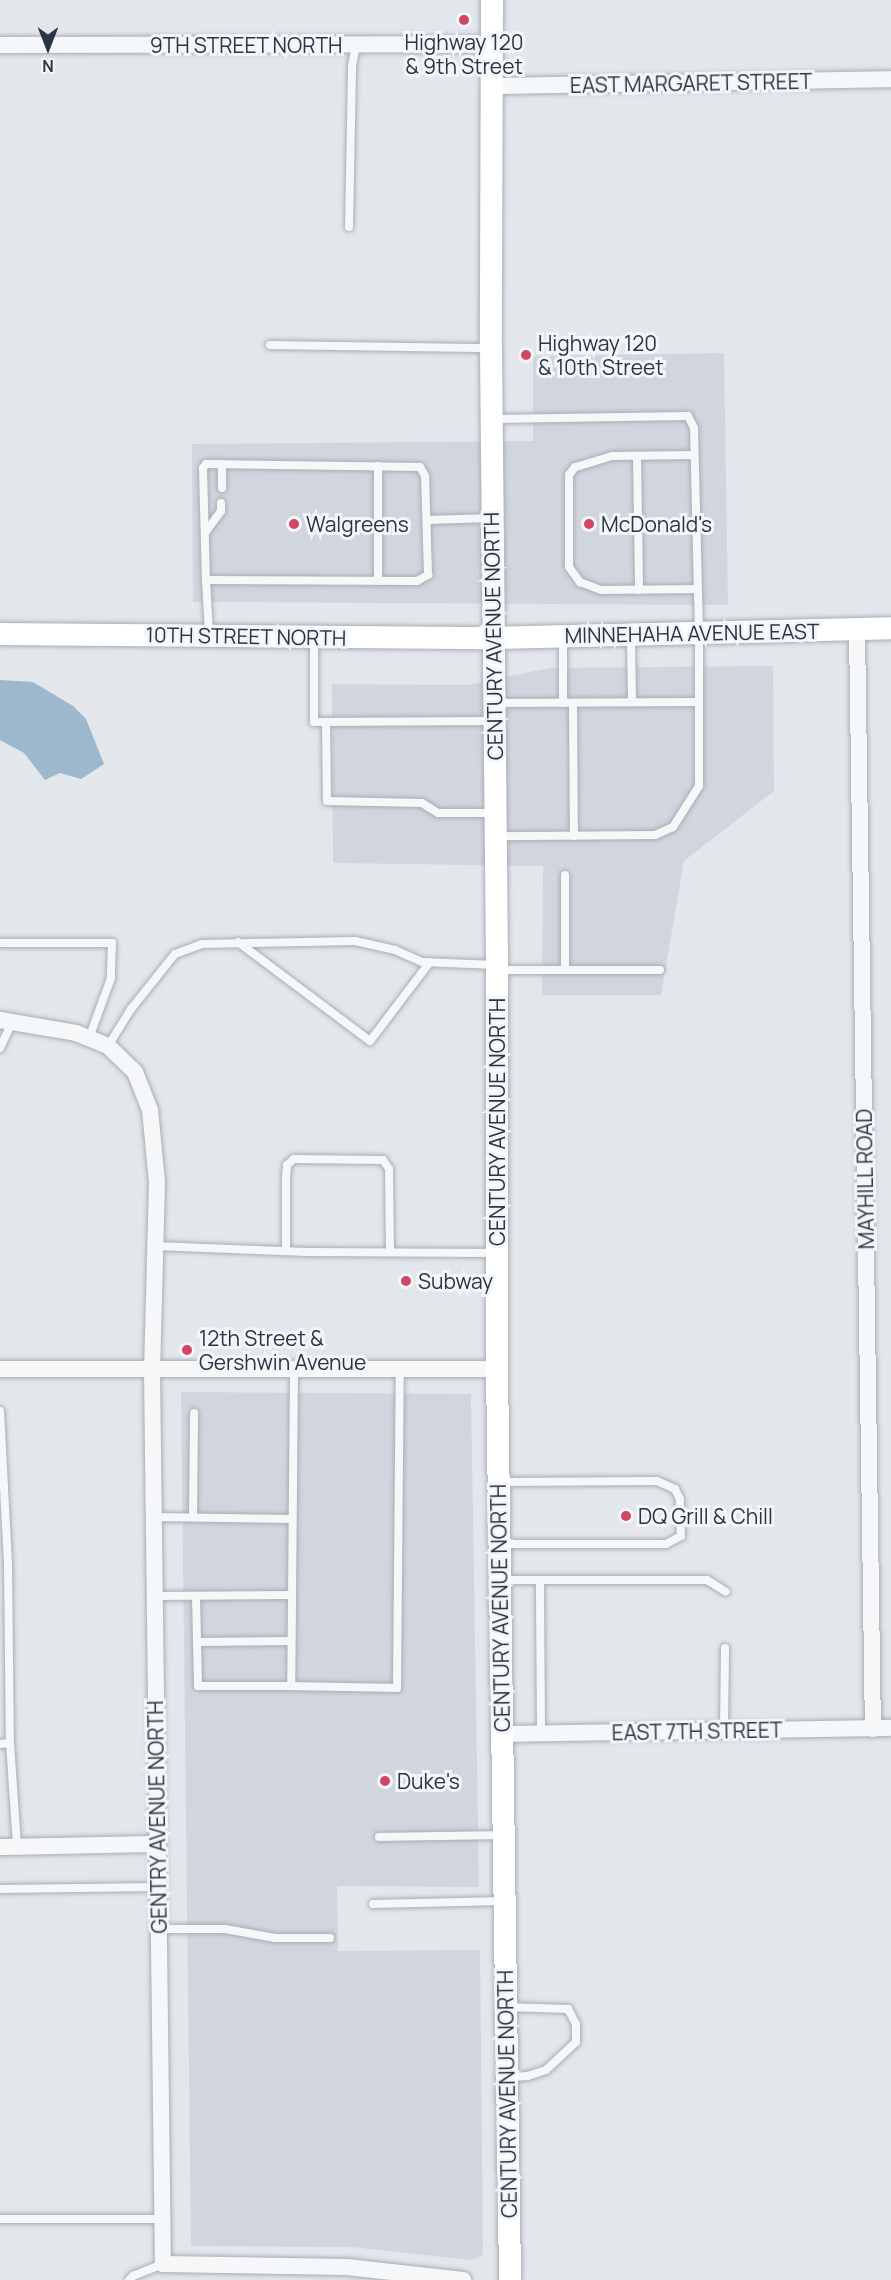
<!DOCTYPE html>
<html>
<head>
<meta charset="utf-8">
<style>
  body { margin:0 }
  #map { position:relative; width:891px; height:2280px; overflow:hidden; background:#e3e7ec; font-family:Manrope,sans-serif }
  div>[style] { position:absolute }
  .built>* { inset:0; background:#d1d6de }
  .water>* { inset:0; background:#9db7cc }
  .roads { filter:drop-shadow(0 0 2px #a8aeb6) drop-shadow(0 0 2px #a8aeb6) }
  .service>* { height:8px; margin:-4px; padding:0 4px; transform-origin:4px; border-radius:4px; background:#f6f7f9 }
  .minor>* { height:16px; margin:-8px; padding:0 8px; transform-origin:8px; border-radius:8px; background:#f6f7f9 }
  .secondary>* { height:22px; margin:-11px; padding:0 11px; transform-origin:11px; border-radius:11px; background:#fff }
  .dots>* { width:16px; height:16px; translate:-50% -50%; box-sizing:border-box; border:3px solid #f3f6f9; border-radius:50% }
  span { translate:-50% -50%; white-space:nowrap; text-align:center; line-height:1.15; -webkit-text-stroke:6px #f3f6f9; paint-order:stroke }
  .poi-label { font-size:21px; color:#2a3544 }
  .left { translate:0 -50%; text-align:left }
  .street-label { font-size:21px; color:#2a3544 }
  .north { position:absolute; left:18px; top:18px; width:60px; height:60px; -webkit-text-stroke:4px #f3f6f9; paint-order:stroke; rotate:180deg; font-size:16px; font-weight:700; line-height:24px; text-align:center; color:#2a3544 }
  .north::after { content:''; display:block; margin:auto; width:21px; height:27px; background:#2a3544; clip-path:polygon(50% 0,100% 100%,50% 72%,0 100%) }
</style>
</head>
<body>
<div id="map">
  <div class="built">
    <i style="clip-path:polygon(724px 353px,728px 605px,193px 602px,192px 444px,533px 441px,533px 356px)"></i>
    <i style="clip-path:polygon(773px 666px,774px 791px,684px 861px,661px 995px,542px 995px,543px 866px,333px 863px,332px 684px,467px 685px,550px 668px)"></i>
    <i style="clip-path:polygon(181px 1392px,471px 1394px,479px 1887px,337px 1886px,338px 1951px,480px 1950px,483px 2255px,471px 2260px,351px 2247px,191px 2246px)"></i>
  </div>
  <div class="water">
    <i style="clip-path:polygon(0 680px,33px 682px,73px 706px,86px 719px,104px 764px,81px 779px,60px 773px,45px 780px,24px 753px,0 740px)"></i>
  </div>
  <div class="roads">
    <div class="service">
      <i style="left:349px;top:227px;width:161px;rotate:-88.9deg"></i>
      <i style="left:352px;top:66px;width:21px;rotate:-79deg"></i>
      <i style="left:270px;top:345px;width:220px;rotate:0.8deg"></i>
      <i style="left:492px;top:419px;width:196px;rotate:-0.9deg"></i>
      <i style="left:688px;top:416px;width:13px;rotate:63deg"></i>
      <i style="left:694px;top:428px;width:205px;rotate:88.6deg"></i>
      <i style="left:699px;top:633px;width:153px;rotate:90deg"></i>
      <i style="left:699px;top:786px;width:49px;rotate:122.4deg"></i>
      <i style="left:673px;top:827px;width:20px;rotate:156deg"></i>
      <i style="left:655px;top:835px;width:158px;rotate:179.6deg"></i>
      <i style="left:694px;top:455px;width:82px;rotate:179.3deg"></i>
      <i style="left:612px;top:456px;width:39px;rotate:163deg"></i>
      <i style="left:575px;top:467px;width:10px;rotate:127deg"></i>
      <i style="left:569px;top:475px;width:92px;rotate:90deg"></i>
      <i style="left:569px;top:567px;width:19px;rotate:54deg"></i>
      <i style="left:580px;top:582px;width:22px;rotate:21deg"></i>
      <i style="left:601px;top:590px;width:96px;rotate:-0.6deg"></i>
      <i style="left:637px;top:456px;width:134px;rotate:89.1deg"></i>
      <i style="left:378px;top:466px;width:115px;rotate:90deg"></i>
      <i style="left:222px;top:488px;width:24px;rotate:-90deg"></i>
      <i style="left:428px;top:520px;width:63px;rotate:-1.8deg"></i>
      <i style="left:205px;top:533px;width:27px;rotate:-54deg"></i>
      <i style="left:221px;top:511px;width:8px;rotate:-90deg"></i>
      <i style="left:206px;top:580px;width:211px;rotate:0.3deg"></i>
      <i style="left:417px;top:581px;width:13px;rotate:-29deg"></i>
      <i style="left:428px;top:575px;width:99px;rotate:-91.7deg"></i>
      <i style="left:425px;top:476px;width:10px;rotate:-119deg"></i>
      <i style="left:420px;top:467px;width:214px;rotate:-179.2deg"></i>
      <i style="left:206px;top:464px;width:5px;rotate:127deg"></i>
      <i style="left:203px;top:468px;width:112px;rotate:88.5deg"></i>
      <i style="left:206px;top:580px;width:53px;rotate:86.8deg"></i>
      <i style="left:314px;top:637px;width:85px;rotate:90deg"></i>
      <i style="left:314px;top:722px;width:178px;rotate:-0.3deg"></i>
      <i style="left:563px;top:637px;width:66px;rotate:90deg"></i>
      <i style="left:631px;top:637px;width:65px;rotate:89.1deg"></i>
      <i style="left:495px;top:703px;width:204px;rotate:-0.3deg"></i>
      <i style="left:573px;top:703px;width:133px;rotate:89.6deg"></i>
      <i style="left:326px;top:722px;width:79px;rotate:89.3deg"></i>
      <i style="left:327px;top:801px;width:95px;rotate:1.2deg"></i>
      <i style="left:422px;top:803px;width:19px;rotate:32deg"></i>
      <i style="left:438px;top:813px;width:57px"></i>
      <i style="left:565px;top:875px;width:95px;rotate:90deg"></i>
      <i style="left:238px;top:942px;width:165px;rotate:36.9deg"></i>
      <i style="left:370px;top:1041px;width:99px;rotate:-52.8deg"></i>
      <i style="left:0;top:943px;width:112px"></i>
      <i style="left:112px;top:943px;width:35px;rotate:92deg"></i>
      <i style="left:111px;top:978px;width:64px;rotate:110.1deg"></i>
      <i style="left:497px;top:970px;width:163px"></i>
      <i style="left:108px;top:1046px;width:44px;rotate:-58.1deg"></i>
      <i style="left:131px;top:1009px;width:70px;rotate:-51.3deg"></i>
      <i style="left:175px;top:954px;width:29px;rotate:-20deg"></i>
      <i style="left:202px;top:944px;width:153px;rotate:-1.1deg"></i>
      <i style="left:355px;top:941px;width:41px;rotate:12.7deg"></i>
      <i style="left:395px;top:950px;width:30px;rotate:24deg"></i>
      <i style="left:422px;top:962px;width:74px;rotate:2.3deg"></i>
      <i style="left:0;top:1048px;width:29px;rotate:-65deg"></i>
      <i style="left:155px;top:1246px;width:152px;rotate:2.3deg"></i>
      <i style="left:307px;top:1252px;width:188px;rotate:0.3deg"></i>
      <i style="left:286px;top:1251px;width:72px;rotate:-90deg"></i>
      <i style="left:286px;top:1179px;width:14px;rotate:-86deg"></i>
      <i style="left:287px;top:1165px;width:9px;rotate:-41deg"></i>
      <i style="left:294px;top:1159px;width:89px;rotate:0.6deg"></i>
      <i style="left:383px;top:1160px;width:11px;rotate:56deg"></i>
      <i style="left:389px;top:1169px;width:83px;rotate:89.3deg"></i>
      <i style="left:294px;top:1370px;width:316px;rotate:90.5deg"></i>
      <i style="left:291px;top:1686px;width:106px;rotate:1.1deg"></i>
      <i style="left:397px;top:1688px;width:319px;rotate:-89.5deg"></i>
      <i style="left:0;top:1411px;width:153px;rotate:87deg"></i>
      <i style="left:8px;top:1564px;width:179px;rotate:89.4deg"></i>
      <i style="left:10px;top:1743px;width:104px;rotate:86.1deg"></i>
      <i style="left:154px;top:1517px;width:138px;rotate:0.8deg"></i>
      <i style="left:193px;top:1517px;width:104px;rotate:-89.4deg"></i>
      <i style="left:500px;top:1544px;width:166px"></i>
      <i style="left:666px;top:1544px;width:17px;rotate:-28deg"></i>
      <i style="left:681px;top:1536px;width:37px;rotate:-92deg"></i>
      <i style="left:680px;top:1499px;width:11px;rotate:-117deg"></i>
      <i style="left:675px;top:1489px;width:20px;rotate:-156deg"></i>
      <i style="left:657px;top:1481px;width:156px;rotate:179.6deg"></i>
      <i style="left:500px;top:1580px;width:40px"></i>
      <i style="left:155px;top:1596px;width:137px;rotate:-0.4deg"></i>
      <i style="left:196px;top:1596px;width:90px;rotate:88.7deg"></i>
      <i style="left:198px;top:1686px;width:93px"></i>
      <i style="left:198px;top:1642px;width:93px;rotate:-0.6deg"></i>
      <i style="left:724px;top:1731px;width:83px;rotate:-89.3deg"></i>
      <i style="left:541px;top:1733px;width:153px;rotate:-90.4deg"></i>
      <i style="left:540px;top:1580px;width:167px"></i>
      <i style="left:707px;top:1580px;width:22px;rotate:32deg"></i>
      <i style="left:0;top:1744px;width:10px;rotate:-6deg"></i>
      <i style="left:379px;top:1837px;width:123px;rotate:-0.9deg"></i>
      <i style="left:0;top:1889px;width:158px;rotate:-0.7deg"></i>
      <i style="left:373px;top:1904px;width:131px;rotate:-1.3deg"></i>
      <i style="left:159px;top:1929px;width:66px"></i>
      <i style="left:225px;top:1929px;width:51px;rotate:10.2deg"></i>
      <i style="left:275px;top:1938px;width:55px"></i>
      <i style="left:506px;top:2007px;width:62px;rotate:1.8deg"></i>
      <i style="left:568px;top:2009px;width:17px;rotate:62deg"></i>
      <i style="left:576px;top:2024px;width:18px;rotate:90deg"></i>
      <i style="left:576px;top:2042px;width:41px;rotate:137deg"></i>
      <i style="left:546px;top:2070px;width:19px;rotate:162deg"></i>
      <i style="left:528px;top:2076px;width:19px;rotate:177deg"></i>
      <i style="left:0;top:2219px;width:162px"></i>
      <i style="left:129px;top:2280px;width:6px;rotate:-45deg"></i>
      <i style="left:133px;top:2276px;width:32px;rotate:-22deg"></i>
    </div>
    <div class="minor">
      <i style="left:0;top:45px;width:492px;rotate:-0.1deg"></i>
      <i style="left:492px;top:86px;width:399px;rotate:-1deg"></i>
      <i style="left:857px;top:629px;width:1100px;rotate:89.17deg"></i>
      <i style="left:0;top:1020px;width:77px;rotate:9.7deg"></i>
      <i style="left:76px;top:1033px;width:35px;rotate:22deg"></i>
      <i style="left:108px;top:1046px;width:37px;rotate:44deg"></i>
      <i style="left:135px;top:1072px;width:41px;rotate:68.5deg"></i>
      <i style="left:150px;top:1110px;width:72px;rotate:84.4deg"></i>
      <i style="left:157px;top:1182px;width:188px;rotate:91.5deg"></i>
      <i style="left:152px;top:1370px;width:894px;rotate:89.3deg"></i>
      <i style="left:163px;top:2264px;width:184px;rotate:0.9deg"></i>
      <i style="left:347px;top:2267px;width:117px;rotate:6.4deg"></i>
      <i style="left:0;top:1369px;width:497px"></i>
      <i style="left:502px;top:1734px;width:389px;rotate:-0.9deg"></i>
      <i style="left:0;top:1847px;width:158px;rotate:-1.1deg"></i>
    </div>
    <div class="secondary">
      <i style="left:492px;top:0;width:348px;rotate:90.2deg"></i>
      <i style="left:491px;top:348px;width:617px;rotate:89.44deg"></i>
      <i style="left:497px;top:965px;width:404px;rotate:90deg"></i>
      <i style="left:497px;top:1369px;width:911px;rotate:89.18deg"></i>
      <i style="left:0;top:634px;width:493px;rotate:0.5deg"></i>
      <i style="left:493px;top:638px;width:398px;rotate:-1.4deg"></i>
    </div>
  </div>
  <div class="dots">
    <i style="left:464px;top:20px;background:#d34564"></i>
    <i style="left:526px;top:355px;background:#d34564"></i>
    <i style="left:294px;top:524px;background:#d34564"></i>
    <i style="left:589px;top:524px;background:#d34564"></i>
    <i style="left:406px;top:1281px;background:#d34564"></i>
    <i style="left:187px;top:1350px;background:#d34564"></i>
    <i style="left:626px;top:1516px;background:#d34564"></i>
    <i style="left:385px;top:1781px;background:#d34564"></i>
  </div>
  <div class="poi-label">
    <span style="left:464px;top:54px">Highway 120<br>&amp; 9th Street</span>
    <span class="left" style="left:538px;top:355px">Highway 120<br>&amp; 10th Street</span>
    <span class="left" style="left:306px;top:524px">Walgreens</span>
    <span class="left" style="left:601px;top:524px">McDonald's</span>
    <span class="left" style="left:418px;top:1281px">Subway</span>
    <span class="left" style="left:199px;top:1350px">12th Street &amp;<br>Gershwin Avenue</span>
    <span class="left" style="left:638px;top:1516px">DQ Grill &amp; Chill</span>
    <span class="left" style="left:397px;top:1781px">Duke's</span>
  </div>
  <div class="street-label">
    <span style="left:246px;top:45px">9TH STREET NORTH</span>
    <span style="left:691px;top:83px;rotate:-1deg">EAST MARGARET STREET</span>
    <span style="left:692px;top:633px;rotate:-1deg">MINNEHAHA AVENUE EAST</span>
    <span style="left:246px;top:636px;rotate:1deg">10TH STREET NORTH</span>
    <span style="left:493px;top:636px;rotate:-91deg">CENTURY AVENUE NORTH</span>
    <span style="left:497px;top:1122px;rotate:-90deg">CENTURY AVENUE NORTH</span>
    <span style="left:865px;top:1179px;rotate:-91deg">MAYHILL ROAD</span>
    <span style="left:500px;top:1608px;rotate:-91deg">CENTURY AVENUE NORTH</span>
    <span style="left:697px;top:1731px;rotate:-1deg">EAST 7TH STREET</span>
    <span style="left:157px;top:1817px;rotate:-91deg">GENTRY AVENUE NORTH</span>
    <span style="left:507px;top:2094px;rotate:-91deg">CENTURY AVENUE NORTH</span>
  </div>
  <div class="north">N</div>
</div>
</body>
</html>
